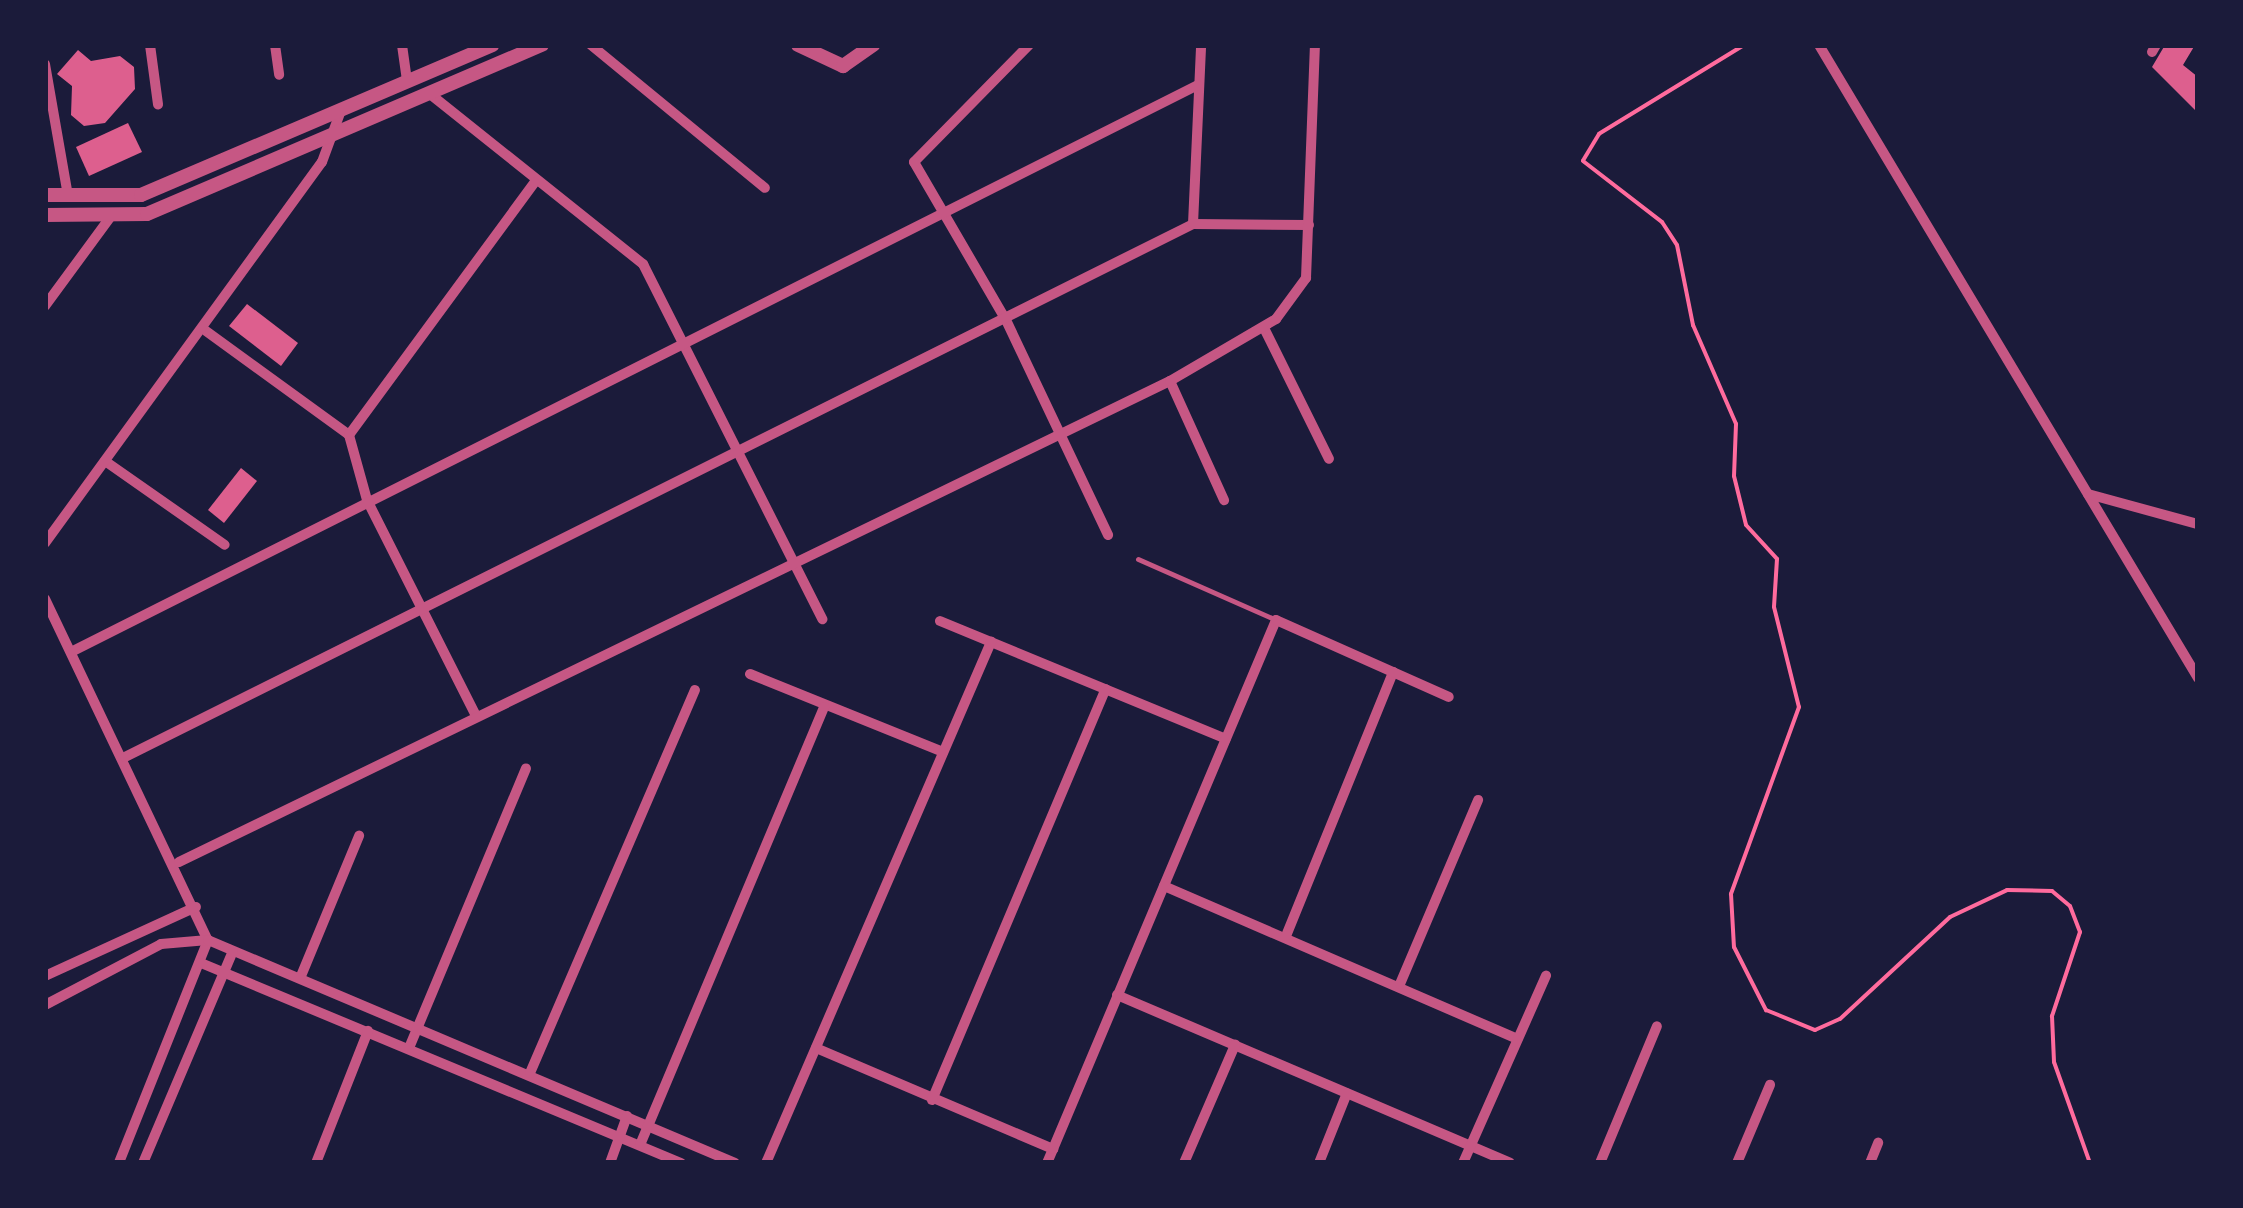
<!DOCTYPE html>
<html>
<head>
<meta charset="utf-8">
<style>
  body { margin:0 }
  #map { position:relative; width:2243px; height:1208px; overflow:hidden; background:#1b1b3a; font-family:Figtree,sans-serif }
  div>[style] { position:absolute }
  .building>* { inset:0; background:#dd5f8e }
  .path>* { height:4px; margin:-2px; padding:0 2px; transform-origin:2px; border-radius:2px; background:#ff6b9d }
  .service>* { height:5px; margin:-2.5px; padding:0 2.5px; transform-origin:2.5px; border-radius:2.5px; background:#c65784 }
  .minor>* { height:10px; margin:-5px; padding:0 5px; transform-origin:5px; border-radius:5px; background:#c65784 }
  .tertiary>* { height:14px; margin:-7px; padding:0 7px; transform-origin:7px; border-radius:7px; background:#c65784 }
  span { translate:-50% -50%; white-space:nowrap; text-align:center; line-height:1.15; -webkit-text-stroke:9px #1b1b3a; paint-order:stroke }
  .frame { position:absolute; inset:0; border:48px solid #1b1b3a; pointer-events:none }
</style>
</head>
<body>
<div id="map">
  <div class="building">
    <i style="clip-path:polygon(2165px 45px,2195px 45px,2183px 65px,2198px 77px,2198px 113px,2152px 67px)"></i>
    <i style="clip-path:polygon(78px 50px,91px 61px,120px 56px,134px 67px,135px 89px,105px 123px,84px 126px,71px 115px,72px 86px,57px 74px)"></i>
    <i style="clip-path:polygon(128px 123px,142px 152px,89px 176px,76px 147px)"></i>
    <i style="clip-path:polygon(247px 304px,298px 343px,281px 366px,229px 326px)"></i>
    <i style="clip-path:polygon(241px 468px,257px 481px,224px 523px,208px 510px)"></i>
  </div>
  <div class="path">
    <i style="left:1744px;top:45px;width:170px;rotate:148.5deg"></i>
    <i style="left:1599px;top:134px;width:31px;rotate:121deg"></i>
    <i style="left:1583px;top:161px;width:100px;rotate:37.7deg"></i>
    <i style="left:1662px;top:222px;width:27px;rotate:57deg"></i>
    <i style="left:1677px;top:245px;width:82px;rotate:78.7deg"></i>
    <i style="left:1693px;top:325px;width:108px;rotate:66.5deg"></i>
    <i style="left:1736px;top:424px;width:52px;rotate:92.2deg"></i>
    <i style="left:1734px;top:476px;width:50px;rotate:76.2deg"></i>
    <i style="left:1746px;top:525px;width:46px;rotate:47.6deg"></i>
    <i style="left:1777px;top:559px;width:48px;rotate:93.6deg"></i>
    <i style="left:1774px;top:607px;width:103px;rotate:76deg"></i>
    <i style="left:1799px;top:707px;width:199px;rotate:110deg"></i>
    <i style="left:1731px;top:894px;width:53px;rotate:86.8deg"></i>
    <i style="left:1734px;top:947px;width:71px;rotate:63.1deg"></i>
    <i style="left:1766px;top:1010px;width:53px;rotate:22.2deg"></i>
    <i style="left:1815px;top:1030px;width:27px;rotate:-24deg"></i>
    <i style="left:1840px;top:1019px;width:150px;rotate:-42.8deg"></i>
    <i style="left:1950px;top:917px;width:63px;rotate:-25.3deg"></i>
    <i style="left:2007px;top:890px;width:45px;rotate:1.3deg"></i>
    <i style="left:2052px;top:891px;width:23px;rotate:40deg"></i>
    <i style="left:2070px;top:906px;width:28px;rotate:69deg"></i>
    <i style="left:2080px;top:932px;width:89px;rotate:108.4deg"></i>
    <i style="left:2052px;top:1016px;width:46px;rotate:87.5deg"></i>
    <i style="left:2054px;top:1062px;width:107px;rotate:70.4deg"></i>
  </div>
  <div class="service">
    <i style="left:1138px;top:559px;width:149px;rotate:23.8deg"></i>
  </div>
  <div class="minor">
    <i style="left:150px;top:45px;width:60px;rotate:82.3deg"></i>
    <i style="left:275px;top:45px;width:30px;rotate:82deg"></i>
    <i style="left:402px;top:45px;width:37px;rotate:82deg"></i>
    <i style="left:591px;top:45px;width:225px;rotate:39.4deg"></i>
    <i style="left:1029px;top:45px;width:164px;rotate:134.5deg"></i>
    <i style="left:914px;top:162px;width:183px;rotate:59.8deg"></i>
    <i style="left:1006px;top:320px;width:238px;rotate:64.6deg"></i>
    <i style="left:1819px;top:45px;width:738px;rotate:59.09deg"></i>
    <i style="left:2152px;top:52px;width:8px;rotate:-60deg"></i>
    <i style="left:45px;top:64px;width:134px;rotate:80.1deg"></i>
    <i style="left:430px;top:94px;width:273px;rotate:38.6deg"></i>
    <i style="left:643px;top:264px;width:398px;rotate:63.2deg"></i>
    <i style="left:1193px;top:224px;width:179px;rotate:-87.4deg"></i>
    <i style="left:45px;top:306px;width:112px;rotate:-53.7deg"></i>
    <i style="left:1264px;top:328px;width:146px;rotate:63.6deg"></i>
    <i style="left:206px;top:331px;width:177px;rotate:36deg"></i>
    <i style="left:349px;top:435px;width:67px;rotate:74.5deg"></i>
    <i style="left:367px;top:500px;width:240px;rotate:63.2deg"></i>
    <i style="left:1170px;top:381px;width:131px;rotate:65.6deg"></i>
    <i style="left:349px;top:435px;width:313px;rotate:-53.7deg"></i>
    <i style="left:105px;top:461px;width:146px;rotate:35deg"></i>
    <i style="left:2088px;top:494px;width:114px;rotate:15.3deg"></i>
    <i style="left:45px;top:543px;width:471px;rotate:-54deg"></i>
    <i style="left:322px;top:162px;width:52px;rotate:-69.8deg"></i>
    <i style="left:45px;top:599px;width:378px;rotate:64.5deg"></i>
    <i style="left:208px;top:940px;width:240px;rotate:111.8deg"></i>
    <i style="left:940px;top:621px;width:309px;rotate:22.4deg"></i>
    <i style="left:73px;top:651px;width:1259px;rotate:-26.71deg"></i>
    <i style="left:750px;top:674px;width:208px;rotate:22deg"></i>
    <i style="left:125px;top:757px;width:1194px;rotate:-26.52deg"></i>
    <i style="left:1193px;top:224px;width:116px;rotate:0.5deg"></i>
    <i style="left:179px;top:862px;width:1102px;rotate:-25.89deg"></i>
    <i style="left:1170px;top:381px;width:123px;rotate:-30.3deg"></i>
    <i style="left:1276px;top:319px;width:51px;rotate:-53.8deg"></i>
    <i style="left:1306px;top:278px;width:233px;rotate:-87.8deg"></i>
    <i style="left:1164px;top:886px;width:385px;rotate:23.4deg"></i>
    <i style="left:1286px;top:936px;width:285px;rotate:-67.9deg"></i>
    <i style="left:201px;top:963px;width:520px;rotate:22.62deg"></i>
    <i style="left:45px;top:976px;width:166px;rotate:-24.6deg"></i>
    <i style="left:301px;top:976px;width:152px;rotate:-67.5deg"></i>
    <i style="left:1400px;top:984px;width:200px;rotate:-67deg"></i>
    <i style="left:1117px;top:995px;width:427px;rotate:23.1deg"></i>
    <i style="left:45px;top:1005px;width:131px;rotate:-27.7deg"></i>
    <i style="left:161px;top:944px;width:47px;rotate:-4.9deg"></i>
    <i style="left:208px;top:940px;width:572px;rotate:22.94deg"></i>
    <i style="left:409px;top:1048px;width:303px;rotate:-67.3deg"></i>
    <i style="left:816px;top:1048px;width:258px;rotate:23.1deg"></i>
    <i style="left:1053px;top:1149px;width:15px;rotate:113deg"></i>
    <i style="left:530px;top:1073px;width:417px;rotate:-66.7deg"></i>
    <i style="left:932px;top:1100px;width:446px;rotate:-67.1deg"></i>
    <i style="left:640px;top:1145px;width:475px;rotate:-67.2deg"></i>
    <i style="left:1053px;top:1149px;width:574px;rotate:-67.14deg"></i>
    <i style="left:1276px;top:620px;width:189px;rotate:24deg"></i>
    <i style="left:143px;top:1163px;width:230px;rotate:-67deg"></i>
    <i style="left:316px;top:1163px;width:142px;rotate:-68.5deg"></i>
    <i style="left:610px;top:1163px;width:50px;rotate:-70.1deg"></i>
    <i style="left:766px;top:1163px;width:568px;rotate:-66.64deg"></i>
    <i style="left:1184px;top:1163px;width:129px;rotate:-66.6deg"></i>
    <i style="left:1319px;top:1163px;width:75px;rotate:-68.2deg"></i>
    <i style="left:1463px;top:1163px;width:205px;rotate:-66.1deg"></i>
    <i style="left:1600px;top:1163px;width:148px;rotate:-67.4deg"></i>
    <i style="left:1737px;top:1163px;width:85px;rotate:-67.1deg"></i>
    <i style="left:1870px;top:1163px;width:22px;rotate:-68deg"></i>
  </div>
  <div class="tertiary">
    <i style="left:798px;top:45px;width:50px;rotate:25deg"></i>
    <i style="left:843px;top:66px;width:37px;rotate:-35deg"></i>
    <i style="left:45px;top:195px;width:96px"></i>
    <i style="left:141px;top:195px;width:382px;rotate:-23.1deg"></i>
    <i style="left:45px;top:215px;width:102px;rotate:-0.6deg"></i>
    <i style="left:147px;top:214px;width:430px;rotate:-23.2deg"></i>
  </div>
  <div class="frame"></div>
</div>
</body>
</html>
